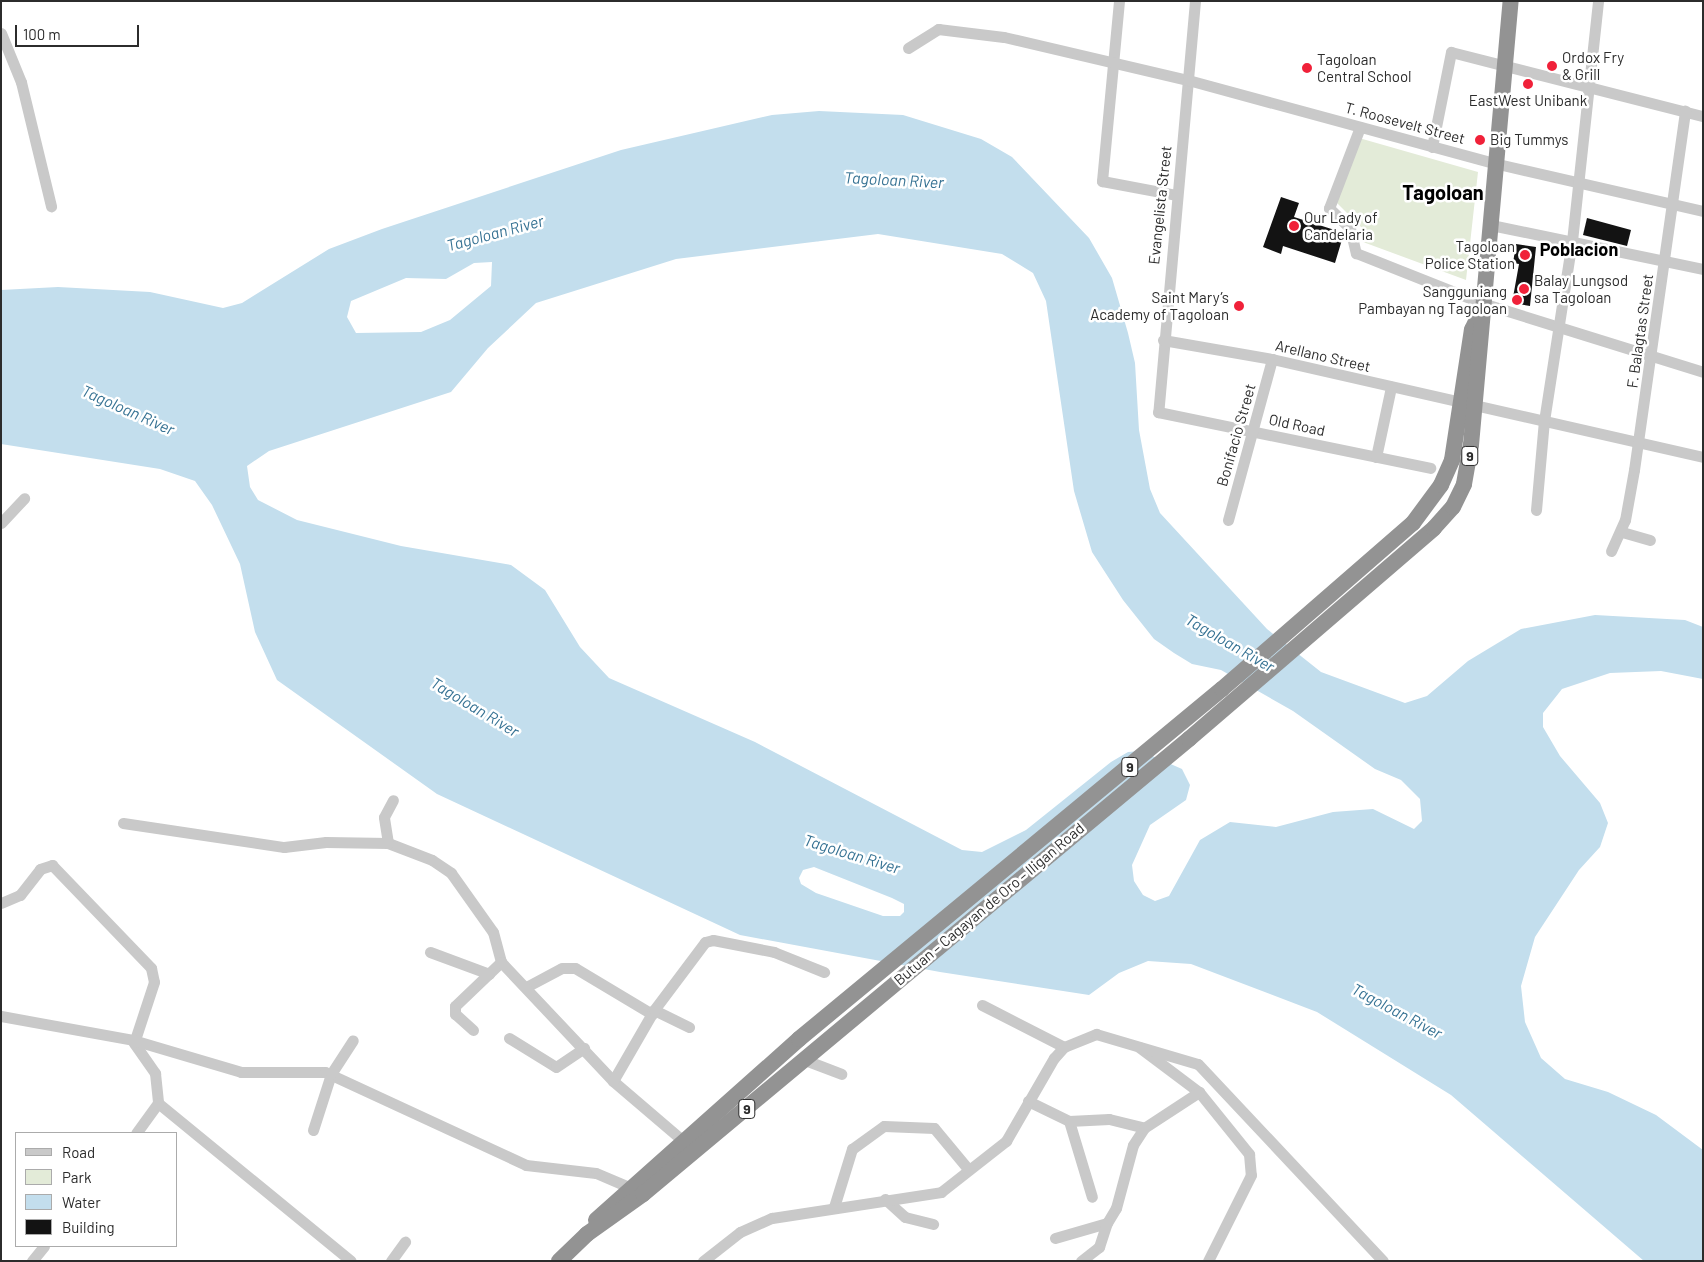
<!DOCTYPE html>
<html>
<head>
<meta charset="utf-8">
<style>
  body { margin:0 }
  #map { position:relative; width:1704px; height:1262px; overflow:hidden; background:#fff; font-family:Barlow,sans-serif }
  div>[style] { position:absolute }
  .green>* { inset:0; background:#e3ebd8 }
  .water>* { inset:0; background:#c3deed }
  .building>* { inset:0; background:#131313 }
  .minor>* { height:11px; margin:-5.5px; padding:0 5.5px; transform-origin:5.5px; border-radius:5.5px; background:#c9c9c9 }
  .highway>* { height:16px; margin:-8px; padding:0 8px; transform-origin:8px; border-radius:8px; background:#939393 }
  .dots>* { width:14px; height:14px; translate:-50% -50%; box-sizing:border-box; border:2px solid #fff; border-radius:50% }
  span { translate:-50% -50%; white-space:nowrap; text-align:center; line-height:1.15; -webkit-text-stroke:5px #fff; paint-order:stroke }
  .shield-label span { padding:1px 4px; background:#fff; border:1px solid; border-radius:4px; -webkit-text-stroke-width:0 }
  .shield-label { font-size:14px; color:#2c2c2c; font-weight:700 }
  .poi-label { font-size:15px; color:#2c2c2c }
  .left { translate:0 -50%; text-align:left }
  .right { translate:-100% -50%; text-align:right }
  .street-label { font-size:15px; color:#2c2c2c }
  .water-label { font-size:16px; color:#367293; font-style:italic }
  .quarter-label { font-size:18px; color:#000; font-weight:700 }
  .district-label { font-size:20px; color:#000; font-weight:700 }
  .frame { position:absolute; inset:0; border:2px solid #2c2c2c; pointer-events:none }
  .legend { position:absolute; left:15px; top:1132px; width:162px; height:115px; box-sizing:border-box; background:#fff; border:1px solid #ababab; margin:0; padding:6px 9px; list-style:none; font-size:15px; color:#2c2c2c }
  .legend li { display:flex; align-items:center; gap:10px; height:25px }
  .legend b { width:25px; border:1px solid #ababab }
  .scale { position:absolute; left:15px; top:25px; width:124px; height:22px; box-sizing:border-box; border:2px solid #2c2c2c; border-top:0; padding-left:6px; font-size:15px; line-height:18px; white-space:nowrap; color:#2c2c2c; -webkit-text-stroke:4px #fff; paint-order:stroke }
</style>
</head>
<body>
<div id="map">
  <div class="green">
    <i style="clip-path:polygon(1359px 138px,1478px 172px,1466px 280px,1363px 242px,1362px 228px,1337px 203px)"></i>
  </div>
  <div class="water">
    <i style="clip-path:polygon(evenodd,819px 111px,903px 115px,981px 139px,1012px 157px,1089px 238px,1112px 278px,1128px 333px,1135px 363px,1139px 430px,1150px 489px,1160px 513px,1267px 629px,1321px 672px,1405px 703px,1427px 696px,1468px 661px,1521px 629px,1595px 615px,1685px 620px,1703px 627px,1703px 679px,1661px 671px,1610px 673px,1562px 689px,1543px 713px,1543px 727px,1560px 756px,1600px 803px,1608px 823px,1600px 847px,1579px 870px,1535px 937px,1521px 986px,1525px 1022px,1541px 1058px,1565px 1079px,1608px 1092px,1656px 1115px,1703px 1150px,1703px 1261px,1644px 1261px,1451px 1095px,1317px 1012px,1191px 964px,1148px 961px,1119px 973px,1089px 995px,940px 972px,740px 935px,437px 794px,277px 680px,255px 632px,240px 564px,212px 505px,195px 481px,160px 469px,1px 444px,1px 290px,58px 287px,150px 292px,223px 308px,242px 303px,329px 249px,382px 229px,621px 150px,772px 115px,819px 111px,878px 234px,1002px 254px,1033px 273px,1046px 301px,1074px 491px,1092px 552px,1123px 600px,1154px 639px,1174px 653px,1192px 664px,1221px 670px,1293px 711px,1375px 769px,1401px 780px,1420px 799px,1422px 821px,1414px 829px,1373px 809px,1333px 812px,1276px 827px,1230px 822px,1200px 840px,1169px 896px,1155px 901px,1143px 895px,1134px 881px,1132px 865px,1150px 825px,1186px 800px,1190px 785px,1182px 769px,1141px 751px,1128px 752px,1111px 762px,1026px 830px,982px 852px,962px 850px,755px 742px,609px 678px,580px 647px,545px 590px,511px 565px,401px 546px,297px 520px,258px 500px,250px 487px,247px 466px,269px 451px,451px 392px,488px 348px,536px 303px,676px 259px,878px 234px,819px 111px,492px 262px,491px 286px,450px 320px,421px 332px,356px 333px,347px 317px,351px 301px,406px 278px,446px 279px,474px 263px,492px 262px,819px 111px,814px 867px,892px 898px,904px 904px,904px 912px,900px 916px,883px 916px,816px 893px,801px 884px,799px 878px,803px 870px,814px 867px)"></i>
  </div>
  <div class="building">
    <i style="clip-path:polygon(1281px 197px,1299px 203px,1294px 217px,1344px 233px,1335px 263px,1283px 246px,1281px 254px,1263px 247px)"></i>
    <i style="clip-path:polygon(1587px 218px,1631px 230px,1627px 246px,1583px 235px)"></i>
    <i style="clip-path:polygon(1516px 244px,1536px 247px,1530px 306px,1512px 303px,1519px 264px,1513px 263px)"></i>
  </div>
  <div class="minor">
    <i style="left:1119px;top:1px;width:181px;rotate:95.4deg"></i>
    <i style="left:1102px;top:181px;width:75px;rotate:10.7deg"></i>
    <i style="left:1195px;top:1px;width:413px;rotate:95.1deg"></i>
    <i style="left:1158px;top:412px;width:278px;rotate:11.6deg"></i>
    <i style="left:1px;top:33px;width:53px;rotate:67.8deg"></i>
    <i style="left:21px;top:82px;width:128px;rotate:76.4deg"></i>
    <i style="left:908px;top:48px;width:36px;rotate:-32deg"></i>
    <i style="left:938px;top:29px;width:66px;rotate:6.9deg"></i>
    <i style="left:1004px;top:37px;width:189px;rotate:13.2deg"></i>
    <i style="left:1188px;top:80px;width:321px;rotate:15.2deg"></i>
    <i style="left:1498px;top:164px;width:210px;rotate:12.9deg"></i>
    <i style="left:1360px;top:127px;width:87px;rotate:110.9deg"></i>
    <i style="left:1329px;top:208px;width:29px;rotate:44deg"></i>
    <i style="left:1350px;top:228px;width:26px;rotate:77deg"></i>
    <i style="left:1356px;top:253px;width:136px;rotate:21.6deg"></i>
    <i style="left:1482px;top:303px;width:232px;rotate:17.3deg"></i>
    <i style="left:1432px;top:147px;width:97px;rotate:-78.7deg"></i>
    <i style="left:1451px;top:52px;width:260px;rotate:14.3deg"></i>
    <i style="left:1491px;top:225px;width:217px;rotate:11.7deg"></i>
    <i style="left:1163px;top:340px;width:111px;rotate:9.9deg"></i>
    <i style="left:1272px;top:359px;width:442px;rotate:12.8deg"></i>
    <i style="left:1376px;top:457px;width:72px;rotate:-77.9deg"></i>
    <i style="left:1536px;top:510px;width:89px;rotate:-84.9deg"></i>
    <i style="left:1544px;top:421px;width:182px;rotate:-81.2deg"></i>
    <i style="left:1572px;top:241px;width:241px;rotate:-83.8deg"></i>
    <i style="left:1228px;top:520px;width:167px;rotate:-74.7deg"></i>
    <i style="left:1px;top:523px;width:34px;rotate:-47deg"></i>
    <i style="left:1622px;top:532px;width:29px;rotate:16deg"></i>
    <i style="left:1611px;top:551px;width:34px;rotate:-66deg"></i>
    <i style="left:1625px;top:520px;width:51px;rotate:-79.8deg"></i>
    <i style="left:1634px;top:470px;width:363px;rotate:-81.9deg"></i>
    <i style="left:123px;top:823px;width:163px;rotate:8.5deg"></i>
    <i style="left:284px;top:847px;width:42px;rotate:-6.8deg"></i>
    <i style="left:326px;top:842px;width:62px;rotate:0.9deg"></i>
    <i style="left:388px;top:843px;width:47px;rotate:21.1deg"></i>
    <i style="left:432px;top:860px;width:23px;rotate:34deg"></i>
    <i style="left:451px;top:873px;width:72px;rotate:54.6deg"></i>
    <i style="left:493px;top:932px;width:31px;rotate:75deg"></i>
    <i style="left:388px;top:843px;width:26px;rotate:-99deg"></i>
    <i style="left:384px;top:817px;width:19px;rotate:-62deg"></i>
    <i style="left:1px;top:903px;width:21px;rotate:-23deg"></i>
    <i style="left:20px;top:895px;width:33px;rotate:-52deg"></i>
    <i style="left:40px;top:869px;width:13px;rotate:-18deg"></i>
    <i style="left:52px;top:865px;width:143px;rotate:46.1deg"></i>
    <i style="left:151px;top:968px;width:14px;rotate:78deg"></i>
    <i style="left:154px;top:982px;width:64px;rotate:108.2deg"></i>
    <i style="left:134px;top:1043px;width:37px;rotate:55deg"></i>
    <i style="left:155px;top:1073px;width:30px;rotate:84deg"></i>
    <i style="left:158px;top:1103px;width:37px;rotate:126deg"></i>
    <i style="left:430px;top:952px;width:63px;rotate:20.4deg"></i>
    <i style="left:528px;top:986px;width:38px;rotate:-28deg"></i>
    <i style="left:562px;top:968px;width:13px"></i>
    <i style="left:575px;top:968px;width:90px;rotate:30.9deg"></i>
    <i style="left:982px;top:1005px;width:92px;rotate:27.1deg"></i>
    <i style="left:654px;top:1010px;width:39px;rotate:26deg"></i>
    <i style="left:1px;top:1016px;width:134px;rotate:10.3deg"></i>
    <i style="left:133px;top:1040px;width:113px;rotate:16.5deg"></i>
    <i style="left:241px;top:1072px;width:84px"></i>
    <i style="left:325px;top:1072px;width:221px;rotate:24.8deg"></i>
    <i style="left:526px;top:1165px;width:70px;rotate:6.5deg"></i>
    <i style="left:596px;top:1173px;width:36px;rotate:23deg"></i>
    <i style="left:473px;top:1030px;width:24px;rotate:-138deg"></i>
    <i style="left:455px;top:1014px;width:8px;rotate:-90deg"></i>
    <i style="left:455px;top:1006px;width:64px;rotate:-43.7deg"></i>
    <i style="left:501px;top:962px;width:163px;rotate:46.7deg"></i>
    <i style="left:613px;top:1081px;width:91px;rotate:40.5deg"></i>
    <i style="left:509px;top:1038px;width:55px;rotate:31.7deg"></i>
    <i style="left:556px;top:1067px;width:34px;rotate:-34deg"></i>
    <i style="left:1139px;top:1047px;width:75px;rotate:36.9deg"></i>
    <i style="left:1199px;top:1092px;width:80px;rotate:51.1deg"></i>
    <i style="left:1249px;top:1154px;width:21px;rotate:85deg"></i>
    <i style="left:1251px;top:1175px;width:96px;rotate:116.6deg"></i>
    <i style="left:805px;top:1060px;width:39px;rotate:21deg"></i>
    <i style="left:613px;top:1081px;width:82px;rotate:-60deg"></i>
    <i style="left:654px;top:1010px;width:85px;rotate:-53.1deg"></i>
    <i style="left:705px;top:942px;width:8px;rotate:-14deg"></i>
    <i style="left:713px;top:940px;width:62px;rotate:11.1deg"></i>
    <i style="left:774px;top:952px;width:54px;rotate:21.8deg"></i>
    <i style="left:1028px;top:1101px;width:46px;rotate:26deg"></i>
    <i style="left:1069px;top:1121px;width:79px;rotate:73.2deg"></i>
    <i style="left:158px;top:1103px;width:249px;rotate:39.3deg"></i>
    <i style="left:1069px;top:1121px;width:40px;rotate:-2.9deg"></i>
    <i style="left:1109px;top:1119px;width:36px;rotate:14deg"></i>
    <i style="left:313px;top:1130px;width:59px;rotate:-72.2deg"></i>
    <i style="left:331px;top:1074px;width:40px;rotate:-57.1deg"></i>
    <i style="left:885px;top:1199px;width:27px;rotate:42deg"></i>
    <i style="left:905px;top:1217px;width:29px;rotate:14deg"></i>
    <i style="left:834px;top:1207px;width:61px;rotate:-72.8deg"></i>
    <i style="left:852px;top:1149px;width:39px;rotate:-36deg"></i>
    <i style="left:884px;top:1126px;width:50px;rotate:2.3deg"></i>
    <i style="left:934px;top:1128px;width:53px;rotate:50.3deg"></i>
    <i style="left:1055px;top:1238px;width:54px;rotate:-16.1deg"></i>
    <i style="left:1107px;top:1223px;width:17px;rotate:-59deg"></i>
    <i style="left:1116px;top:1208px;width:65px;rotate:-74.9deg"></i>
    <i style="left:1133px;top:1145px;width:20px;rotate:-57deg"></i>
    <i style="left:1144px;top:1128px;width:66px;rotate:-33.2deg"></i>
    <i style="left:32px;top:1261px;width:19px;rotate:-51deg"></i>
    <i style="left:391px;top:1261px;width:24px;rotate:-54deg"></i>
    <i style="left:703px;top:1261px;width:47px;rotate:-38.1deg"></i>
    <i style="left:740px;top:1232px;width:35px;rotate:-24deg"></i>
    <i style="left:772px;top:1218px;width:171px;rotate:-8.7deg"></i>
    <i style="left:941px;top:1192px;width:83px;rotate:-38.1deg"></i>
    <i style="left:1006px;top:1141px;width:96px;rotate:-60deg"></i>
    <i style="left:1054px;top:1058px;width:15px;rotate:-48deg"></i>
    <i style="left:1064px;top:1047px;width:35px;rotate:-22deg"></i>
    <i style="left:1096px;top:1034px;width:106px;rotate:16.4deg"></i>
    <i style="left:1198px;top:1064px;width:270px;rotate:46.8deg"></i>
    <i style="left:1081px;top:1261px;width:23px;rotate:-38deg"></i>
    <i style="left:1099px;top:1247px;width:25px;rotate:-72deg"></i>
  </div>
  <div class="highway">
    <i style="left:596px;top:1220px;width:272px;rotate:-41.7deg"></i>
    <i style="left:799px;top:1039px;width:549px;rotate:-39.61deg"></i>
    <i style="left:1222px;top:689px;width:253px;rotate:-41deg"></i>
    <i style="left:1413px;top:523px;width:47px;rotate:-53.6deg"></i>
    <i style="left:1441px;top:485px;width:27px;rotate:-66deg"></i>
    <i style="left:1452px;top:460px;width:132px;rotate:-81.3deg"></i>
    <i style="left:1472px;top:330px;width:21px;rotate:-65deg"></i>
    <i style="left:559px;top:1261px;width:39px;rotate:-44deg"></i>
    <i style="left:587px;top:1234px;width:69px;rotate:-35.5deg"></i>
    <i style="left:643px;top:1194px;width:711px;rotate:-39.81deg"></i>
    <i style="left:1189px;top:739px;width:323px;rotate:-40.7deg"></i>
    <i style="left:1434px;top:528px;width:28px;rotate:-48deg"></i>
    <i style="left:1453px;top:507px;width:25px;rotate:-64deg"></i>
    <i style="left:1464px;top:484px;width:40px;rotate:-80deg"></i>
    <i style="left:1471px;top:445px;width:446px;rotate:-84.9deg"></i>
  </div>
  <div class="dots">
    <i style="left:1552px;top:66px;background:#f02139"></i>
    <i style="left:1307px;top:68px;background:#f02139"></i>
    <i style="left:1528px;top:84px;background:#f02139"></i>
    <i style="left:1480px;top:140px;background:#f02139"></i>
    <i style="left:1294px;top:226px;background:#f02139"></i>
    <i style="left:1525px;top:255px;background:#f02139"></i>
    <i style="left:1524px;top:289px;background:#f02139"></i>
    <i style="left:1517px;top:300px;background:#f02139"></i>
    <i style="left:1239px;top:306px;background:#f02139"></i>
  </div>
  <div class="shield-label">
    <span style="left:1470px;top:456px">9</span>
    <span style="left:1130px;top:767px">9</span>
    <span style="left:747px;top:1109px">9</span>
  </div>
  <div class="poi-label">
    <span class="left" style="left:1562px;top:66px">Ordox Fry<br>&amp; Grill</span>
    <span class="left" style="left:1317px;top:68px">Tagoloan<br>Central School</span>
    <span style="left:1528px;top:101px">EastWest Unibank</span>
    <span class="left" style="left:1490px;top:140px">Big Tummys</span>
    <span class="left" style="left:1304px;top:226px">Our Lady of<br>Candelaria</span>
    <span class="right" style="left:1515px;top:255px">Tagoloan<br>Police Station</span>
    <span class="left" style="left:1534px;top:289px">Balay Lungsod<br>sa Tagoloan</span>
    <span class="right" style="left:1507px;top:300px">Sangguniang<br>Pambayan ng Tagoloan</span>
    <span class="right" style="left:1229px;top:306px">Saint Mary’s<br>Academy of Tagoloan</span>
  </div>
  <div class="street-label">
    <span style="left:1405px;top:123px;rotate:15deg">T. Roosevelt Street</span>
    <span style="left:1160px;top:205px;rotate:-84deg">Evangelista Street</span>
    <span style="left:1640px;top:331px;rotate:-82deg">F. Balagtas Street</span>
    <span style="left:1323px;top:356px;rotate:13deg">Arellano Street</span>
    <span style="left:1297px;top:425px;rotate:12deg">Old Road</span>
    <span style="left:1236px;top:435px;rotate:-74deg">Bonifacio Street</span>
    <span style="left:989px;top:904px;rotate:-40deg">Butuan – Cagayan de Oro – Iligan Road</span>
  </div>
  <div class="water-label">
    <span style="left:894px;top:180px;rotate:3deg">Tagoloan River</span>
    <span style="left:495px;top:233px;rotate:-15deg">Tagoloan River</span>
    <span style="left:128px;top:410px;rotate:24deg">Tagoloan River</span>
    <span style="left:1230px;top:643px;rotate:30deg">Tagoloan River</span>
    <span style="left:475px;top:707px;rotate:31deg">Tagoloan River</span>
    <span style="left:852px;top:854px;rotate:17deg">Tagoloan River</span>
    <span style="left:1397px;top:1011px;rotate:28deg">Tagoloan River</span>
  </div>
  <div class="quarter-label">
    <span style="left:1579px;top:249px">Poblacion</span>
  </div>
  <div class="district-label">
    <span style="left:1443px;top:192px">Tagoloan</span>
  </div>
  <div class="frame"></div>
  <ul class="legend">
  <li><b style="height:6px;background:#c9c9c9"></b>Road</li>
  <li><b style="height:14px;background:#e3ebd8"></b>Park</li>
  <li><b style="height:14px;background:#c3deed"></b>Water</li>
  <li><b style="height:14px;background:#131313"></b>Building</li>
  </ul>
  <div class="scale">100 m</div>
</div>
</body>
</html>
